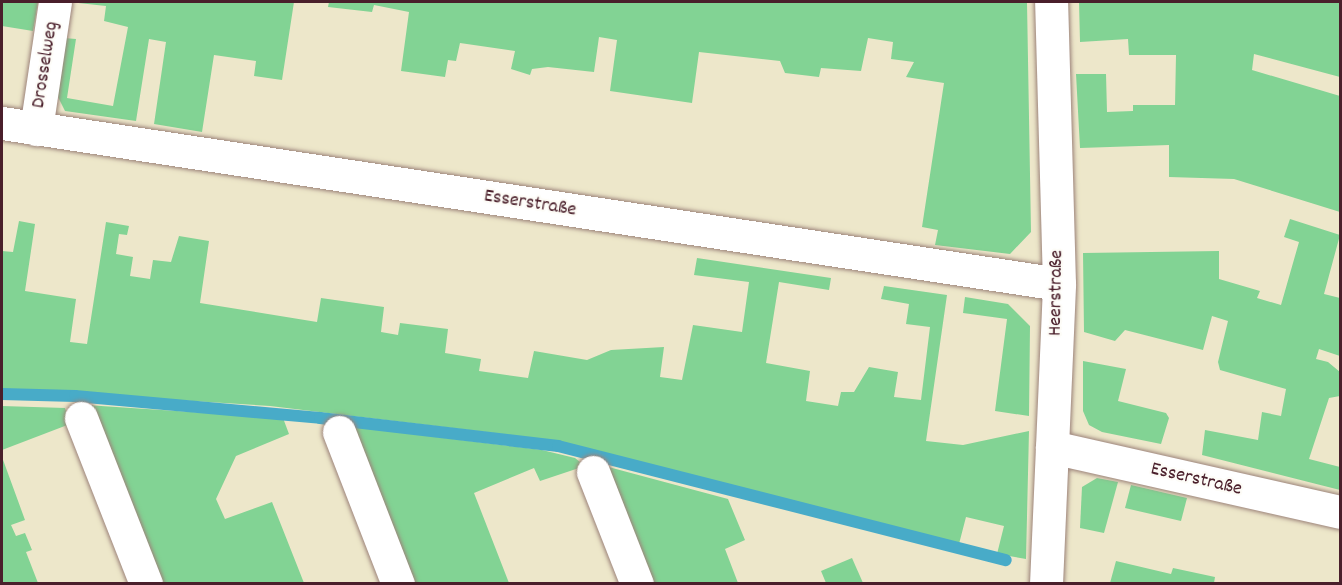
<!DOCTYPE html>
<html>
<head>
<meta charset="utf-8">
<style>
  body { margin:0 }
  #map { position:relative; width:1342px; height:585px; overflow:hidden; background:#ede7ca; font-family:Dekko,sans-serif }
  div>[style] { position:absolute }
  .green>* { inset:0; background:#82d394 }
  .stream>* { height:12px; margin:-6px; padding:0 6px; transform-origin:6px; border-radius:6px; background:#48abc8 }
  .roads { filter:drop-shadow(0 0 2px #9c837a) drop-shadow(0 0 2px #9c837a) }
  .minor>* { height:33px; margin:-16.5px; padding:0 16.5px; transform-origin:16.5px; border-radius:16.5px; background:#fff }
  span { translate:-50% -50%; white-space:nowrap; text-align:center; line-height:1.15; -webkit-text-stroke:4.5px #fdfcf7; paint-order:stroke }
  .street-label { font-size:20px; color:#4a1f2b }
  .frame { position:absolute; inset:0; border:3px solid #4a1f2b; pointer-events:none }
</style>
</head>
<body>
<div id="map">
  <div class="green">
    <i style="clip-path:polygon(2px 2px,38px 2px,33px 31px,2px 26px)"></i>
    <i style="clip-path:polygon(69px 2px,294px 2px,282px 80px,254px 76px,256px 61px,214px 55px,202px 132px,154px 124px,166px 42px,149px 39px,136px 121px,65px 111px,56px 93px,64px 38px,76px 39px,67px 98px,113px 106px,128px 27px,104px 21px,106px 6px)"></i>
    <i style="clip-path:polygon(329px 2px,1027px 2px,1031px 232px,1010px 254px,935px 245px,938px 230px,922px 227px,944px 83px,906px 77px,914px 62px,891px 59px,893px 42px,868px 38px,861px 71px,821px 68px,819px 77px,785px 73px,780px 61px,699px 52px,692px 103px,610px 91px,617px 40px,599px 37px,594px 72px,548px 67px,532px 69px,530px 75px,511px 69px,515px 51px,460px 43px,456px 61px,448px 60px,445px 77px,401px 71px,409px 12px,374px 5px,372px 12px,328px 7px)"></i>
    <i style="clip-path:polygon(1079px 2px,1340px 2px,1340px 77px,1254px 54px,1252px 70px,1340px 96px,1340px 212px,1234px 179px,1169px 177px,1169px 145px,1080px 148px,1076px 74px,1106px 74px,1107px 112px,1133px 111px,1133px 105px,1175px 105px,1176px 55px,1129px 55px,1128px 39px,1080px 42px)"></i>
    <i style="clip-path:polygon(1290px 219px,1340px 235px,1324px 294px,1340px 298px,1340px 356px,1319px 349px,1316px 359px,1328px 362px,1340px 372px,1340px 396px,1329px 398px,1309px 459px,1340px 467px,1340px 490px,1202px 455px,1205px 430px,1258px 440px,1262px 412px,1281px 416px,1286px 389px,1220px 370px,1218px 362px,1228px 321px,1212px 316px,1203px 350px,1125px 330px,1115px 341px,1084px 332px,1083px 253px,1219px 251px,1219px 279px,1260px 291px,1257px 298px,1281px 305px,1299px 242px,1284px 237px)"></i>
    <i style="clip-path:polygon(19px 221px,35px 224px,25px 291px,76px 299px,70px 342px,87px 344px,106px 222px,129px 226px,127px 235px,119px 234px,116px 254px,133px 257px,130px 276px,150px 279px,153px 260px,171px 262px,179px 236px,209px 241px,200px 303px,317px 322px,321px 298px,384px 307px,381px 332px,398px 335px,400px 323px,448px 329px,445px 353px,481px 359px,479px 371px,528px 378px,534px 351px,587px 360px,611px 350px,664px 347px,660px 377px,682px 380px,693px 325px,742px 332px,749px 282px,694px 275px,697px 258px,831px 278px,829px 290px,779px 282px,766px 363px,810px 371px,806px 401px,838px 406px,841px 392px,854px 392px,869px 367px,898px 372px,894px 397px,921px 400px,930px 327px,906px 324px,909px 304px,881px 299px,884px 286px,947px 295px,926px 441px,963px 445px,1029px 431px,1026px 559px,997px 554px,1004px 526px,966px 517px,959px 544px,559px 441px,270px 406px,2px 389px,2px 251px,13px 252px)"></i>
    <i style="clip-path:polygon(965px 297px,1008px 304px,1030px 326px,1029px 416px,995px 411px,1007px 319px,963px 313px)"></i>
    <i style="clip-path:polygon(1083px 361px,1126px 369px,1118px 401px,1166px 413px,1169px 418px,1161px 444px,1102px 432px,1089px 425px,1083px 411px)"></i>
    <i style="clip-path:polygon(86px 405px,283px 418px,289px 434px,236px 456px,216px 499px,225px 519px,272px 502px,304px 583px,159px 583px)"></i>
    <i style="clip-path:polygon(2px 406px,65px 408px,70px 424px,2px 450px)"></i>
    <i style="clip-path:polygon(347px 426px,542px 450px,575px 458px,585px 466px,540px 481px,534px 468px,474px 493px,509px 583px,411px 583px)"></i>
    <i style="clip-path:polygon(2px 457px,25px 520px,11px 525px,16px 536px,25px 533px,32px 550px,26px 552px,38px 583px,2px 583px)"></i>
    <i style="clip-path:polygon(601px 465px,728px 499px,745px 540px,725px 549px,738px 583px,648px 583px)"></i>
    <i style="clip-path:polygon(1097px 478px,1118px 482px,1104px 533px,1080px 528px,1082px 487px)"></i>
    <i style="clip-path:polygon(1131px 485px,1187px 498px,1181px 521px,1125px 508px)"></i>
    <i style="clip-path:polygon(852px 558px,863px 583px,826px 583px,821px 571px)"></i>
    <i style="clip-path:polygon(1116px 561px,1171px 574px,1173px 568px,1215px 577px,1214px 583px,1110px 583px)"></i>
  </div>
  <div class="stream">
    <i style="left:2px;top:394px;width:73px;rotate:1.6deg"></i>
    <i style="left:75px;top:396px;width:246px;rotate:5.1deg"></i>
    <i style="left:320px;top:418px;width:240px;rotate:6.7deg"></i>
    <i style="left:558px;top:446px;width:462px;rotate:14.3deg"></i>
  </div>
  <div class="roads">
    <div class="minor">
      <i style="left:2px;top:123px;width:1069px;rotate:8.66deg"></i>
      <i style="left:36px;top:129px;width:128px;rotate:-81.5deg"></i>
      <i style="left:81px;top:418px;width:178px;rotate:68.6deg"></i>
      <i style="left:339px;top:432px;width:163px;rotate:68.8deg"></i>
      <i style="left:1052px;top:447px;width:295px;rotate:12.7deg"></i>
      <i style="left:593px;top:472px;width:120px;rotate:68.6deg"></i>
      <i style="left:1046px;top:584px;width:300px;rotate:-87.5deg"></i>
      <i style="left:1059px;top:284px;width:282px;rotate:-91.6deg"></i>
    </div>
  </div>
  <div class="street-label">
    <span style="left:46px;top:65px;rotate:-81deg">Drosselweg</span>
    <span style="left:530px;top:204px;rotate:9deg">Esserstraße</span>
    <span style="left:1057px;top:293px;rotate:-89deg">Heerstraße</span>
    <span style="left:1196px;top:480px;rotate:13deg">Esserstraße</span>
  </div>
  <div class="frame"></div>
</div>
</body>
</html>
